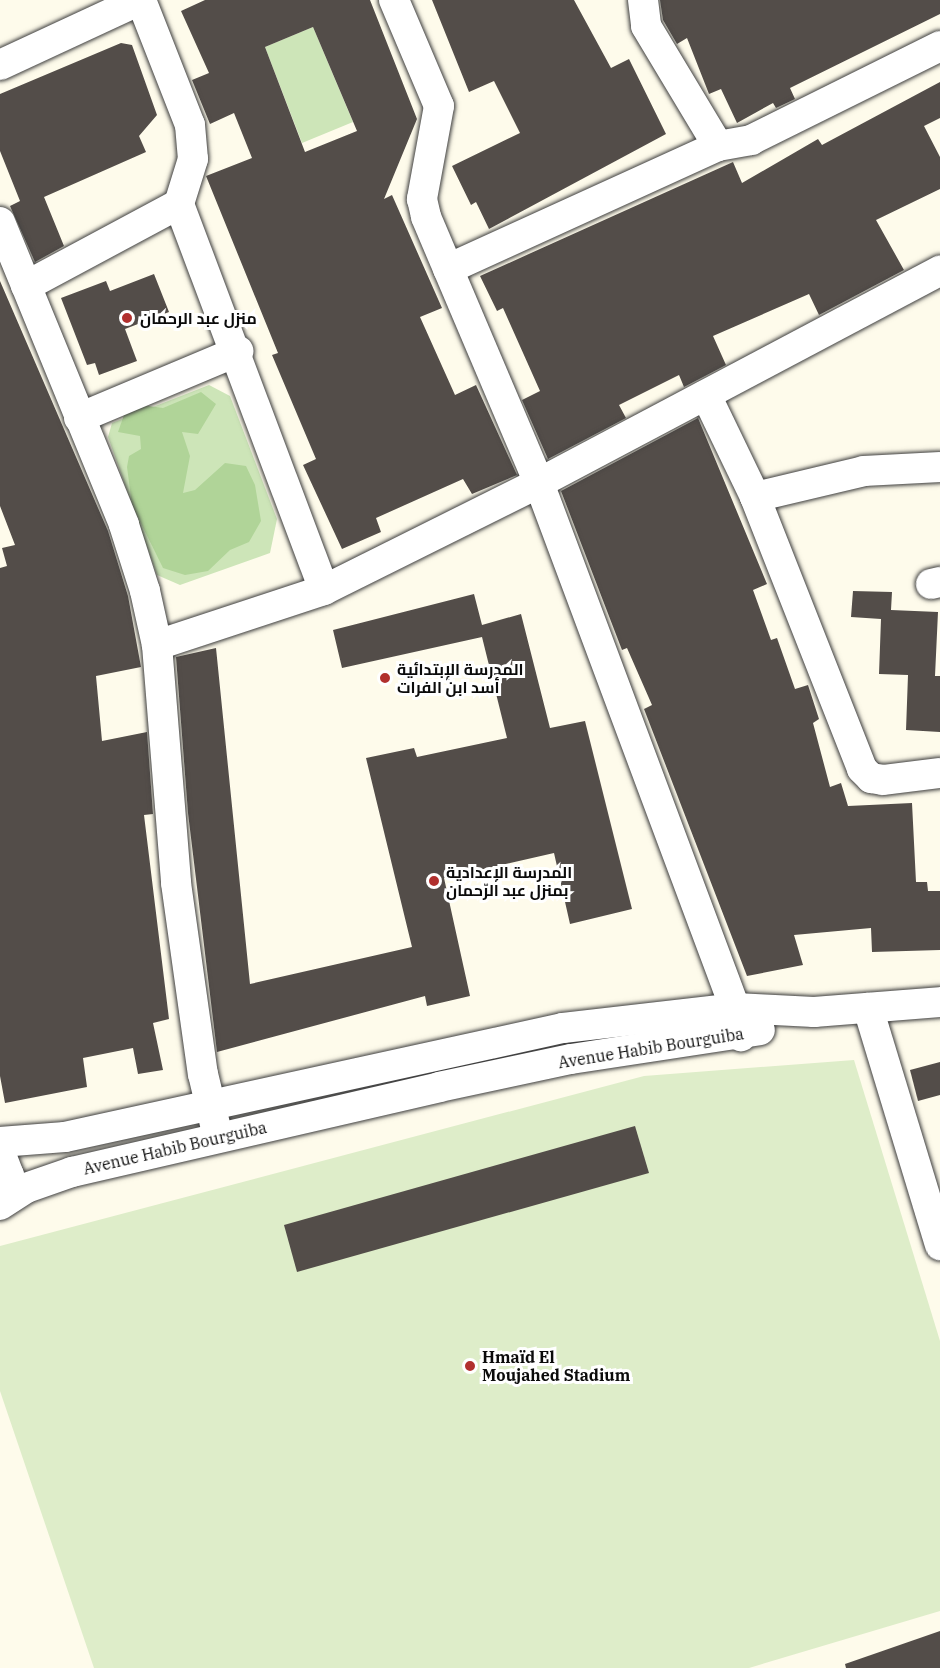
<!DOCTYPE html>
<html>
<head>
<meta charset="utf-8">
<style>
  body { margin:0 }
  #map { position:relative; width:940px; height:1668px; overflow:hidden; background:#fefbeb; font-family:"IBM Plex Serif",Cairo,serif }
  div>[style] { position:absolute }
  .green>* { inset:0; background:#cde5b8 }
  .forest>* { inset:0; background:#b0d498 }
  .pitch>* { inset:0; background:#deedc9 }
  .building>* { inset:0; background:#534d49 }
  .roads { filter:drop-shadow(0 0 2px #3e3e3e) drop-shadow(0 0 2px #3e3e3e) }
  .minor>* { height:30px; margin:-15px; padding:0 15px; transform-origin:15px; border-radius:15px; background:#fff }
  .dots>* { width:16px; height:16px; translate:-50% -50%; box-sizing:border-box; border:3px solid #fff; border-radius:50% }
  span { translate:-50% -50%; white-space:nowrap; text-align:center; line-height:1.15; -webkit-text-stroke:6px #fff; paint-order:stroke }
  .poi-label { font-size:16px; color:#0b0b0b; font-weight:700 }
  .left { translate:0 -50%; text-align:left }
  .street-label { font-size:16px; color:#0b0b0b }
</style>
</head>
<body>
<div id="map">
  <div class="green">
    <i style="clip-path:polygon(313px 27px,353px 122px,302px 143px,265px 47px)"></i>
    <i style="clip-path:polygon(209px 385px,230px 396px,277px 519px,270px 553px,180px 585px,157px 575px,108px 437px,112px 423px)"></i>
  </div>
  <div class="forest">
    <i style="clip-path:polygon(201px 392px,216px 404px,198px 434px,182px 432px,190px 456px,183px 493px,195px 490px,225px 463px,246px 466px,255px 485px,261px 521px,249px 542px,230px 550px,208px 571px,185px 575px,163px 568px,132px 505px,127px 467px,129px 456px,141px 449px,140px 436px,118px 432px,125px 412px,141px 405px,163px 408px)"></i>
  </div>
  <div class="pitch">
    <i style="clip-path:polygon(854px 1060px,940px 1341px,940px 1611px,749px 1668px,94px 1668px,0 1391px,0 1246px,644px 1076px)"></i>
  </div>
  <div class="building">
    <i style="clip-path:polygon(evenodd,205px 0,370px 0,417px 119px,384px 199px,392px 195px,442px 308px,420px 317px,455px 395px,476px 385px,517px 475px,472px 494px,463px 479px,376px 518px,381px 532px,342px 549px,303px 465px,316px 459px,272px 355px,278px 353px,206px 176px,252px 158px,234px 113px,210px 124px,192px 80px,209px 73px,181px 11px,205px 0,313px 27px,357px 131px,305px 152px,265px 47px,313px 27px)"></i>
    <i style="clip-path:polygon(432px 0,574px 0,611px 68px,629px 59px,666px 134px,489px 229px,476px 202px,471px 205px,452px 166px,520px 133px,494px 81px,469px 92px)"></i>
    <i style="clip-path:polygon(660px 0,940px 0,940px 14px,790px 88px,795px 99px,776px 108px,773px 103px,737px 123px,721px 89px,709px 94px,687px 38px,677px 44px,663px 20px)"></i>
    <i style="clip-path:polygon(121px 43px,132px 45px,157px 115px,139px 136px,146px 152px,44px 197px,64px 246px,35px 262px,10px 206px,20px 201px,0 151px,0 94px)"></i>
    <i style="clip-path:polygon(940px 82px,940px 118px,924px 126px,940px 157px,940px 189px,876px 220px,904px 270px,819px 315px,809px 294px,713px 336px,726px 365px,684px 387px,679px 375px,619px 405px,626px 418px,548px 459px,522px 400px,540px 391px,503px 308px,497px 311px,480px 276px,733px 162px,742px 183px,818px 139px,822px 145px)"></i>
    <i style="clip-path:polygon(154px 274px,169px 312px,125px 329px,137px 361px,99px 375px,95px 363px,87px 365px,61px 298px,106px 281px,110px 291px)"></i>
    <i style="clip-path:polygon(0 281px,108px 531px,128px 596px,141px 667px,96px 676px,102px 741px,147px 732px,153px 814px,144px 815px,169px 1019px,153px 1023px,163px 1070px,138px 1074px,133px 1048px,83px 1058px,87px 1087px,5px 1103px,0 1076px,0 568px,7px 566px,2px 548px,15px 545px,0 506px)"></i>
    <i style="clip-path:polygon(698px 418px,767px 584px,753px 590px,771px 640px,777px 638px,795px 689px,808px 685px,819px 719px,813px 723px,830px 787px,841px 783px,848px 806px,912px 803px,916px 882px,927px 882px,928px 891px,940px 891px,940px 950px,872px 952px,871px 928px,794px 935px,803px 965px,747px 976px,644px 709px,652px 705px,627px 648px,622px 650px,561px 491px)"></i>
    <i style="clip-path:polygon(853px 591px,892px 592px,891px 610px,938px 612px,935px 676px,940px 676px,940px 732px,906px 730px,908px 675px,879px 674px,881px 619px,851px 617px)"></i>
    <i style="clip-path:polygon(474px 594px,482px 625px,521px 614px,550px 728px,585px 721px,632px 909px,570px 924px,554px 853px,444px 878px,470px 996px,427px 1006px,425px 996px,217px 1052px,188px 813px,176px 657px,216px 648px,250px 984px,412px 947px,366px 758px,414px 748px,417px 757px,507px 738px,482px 637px,342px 668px,333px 630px)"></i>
    <i style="clip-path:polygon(940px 1062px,940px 1095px,918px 1101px,910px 1070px)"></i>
    <i style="clip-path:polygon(635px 1126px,649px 1173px,297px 1272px,284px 1225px)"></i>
    <i style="clip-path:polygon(940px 1631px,940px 1668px,846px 1668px,845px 1664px)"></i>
  </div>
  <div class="roads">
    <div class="minor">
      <i style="left:141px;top:0;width:134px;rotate:68.6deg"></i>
      <i style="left:190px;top:125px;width:34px;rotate:85deg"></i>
      <i style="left:193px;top:159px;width:47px;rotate:107.3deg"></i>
      <i style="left:179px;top:204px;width:412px;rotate:69.4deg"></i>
      <i style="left:394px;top:0;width:115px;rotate:67deg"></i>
      <i style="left:439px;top:106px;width:95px;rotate:100.4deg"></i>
      <i style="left:422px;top:199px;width:18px;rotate:77deg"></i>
      <i style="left:426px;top:217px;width:289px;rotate:67deg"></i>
      <i style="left:539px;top:483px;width:560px;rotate:69.53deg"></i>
      <i style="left:735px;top:1008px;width:29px;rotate:78deg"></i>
      <i style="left:643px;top:0;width:26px;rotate:83deg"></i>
      <i style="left:646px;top:26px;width:140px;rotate:59deg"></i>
      <i style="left:0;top:65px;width:154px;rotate:-24.9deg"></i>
      <i style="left:0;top:222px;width:327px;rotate:67.7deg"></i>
      <i style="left:124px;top:525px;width:69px;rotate:72.3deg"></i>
      <i style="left:145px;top:591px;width:55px;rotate:77.5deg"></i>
      <i style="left:157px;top:645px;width:239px;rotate:85.4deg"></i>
      <i style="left:176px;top:883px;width:193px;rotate:82deg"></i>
      <i style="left:203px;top:1074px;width:65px;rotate:76.6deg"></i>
      <i style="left:448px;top:269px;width:297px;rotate:-24.5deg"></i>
      <i style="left:718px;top:146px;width:34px;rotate:-10deg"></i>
      <i style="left:751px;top:140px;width:211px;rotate:-26.4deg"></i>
      <i style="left:26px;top:286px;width:174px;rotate:-28.2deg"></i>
      <i style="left:706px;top:395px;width:113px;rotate:64.3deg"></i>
      <i style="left:755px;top:497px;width:292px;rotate:68.5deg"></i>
      <i style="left:862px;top:769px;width:13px;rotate:45deg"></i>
      <i style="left:871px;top:778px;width:12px;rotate:9deg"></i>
      <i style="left:883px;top:780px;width:57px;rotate:-7deg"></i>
      <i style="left:79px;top:418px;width:173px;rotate:-22.8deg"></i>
      <i style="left:755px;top:497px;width:112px;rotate:-13.4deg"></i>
      <i style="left:864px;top:471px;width:76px;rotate:-3deg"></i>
      <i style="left:931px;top:584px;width:9px;rotate:-13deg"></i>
      <i style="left:157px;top:645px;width:176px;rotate:-18.2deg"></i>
      <i style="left:324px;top:590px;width:240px;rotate:-26.5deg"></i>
      <i style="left:539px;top:483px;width:454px;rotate:-27.9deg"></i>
      <i style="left:868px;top:1008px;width:248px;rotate:73.1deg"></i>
      <i style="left:0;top:1142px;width:65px;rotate:-4.4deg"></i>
      <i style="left:65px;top:1137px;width:510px;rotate:-12.35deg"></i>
      <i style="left:563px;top:1028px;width:173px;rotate:-6.6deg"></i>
      <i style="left:735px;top:1008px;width:79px;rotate:2.9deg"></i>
      <i style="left:814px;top:1012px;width:126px;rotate:-4.5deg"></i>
      <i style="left:0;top:1152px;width:25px;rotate:69deg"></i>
      <i style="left:9px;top:1175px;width:28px;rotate:108deg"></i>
      <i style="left:0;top:1205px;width:31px;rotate:-33deg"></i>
      <i style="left:26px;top:1188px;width:49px;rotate:-19.2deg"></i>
      <i style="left:72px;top:1172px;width:377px;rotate:-13deg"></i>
      <i style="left:439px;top:1087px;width:135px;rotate:-12deg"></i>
      <i style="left:571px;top:1059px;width:191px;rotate:-8.7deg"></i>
    </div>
  </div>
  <div class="dots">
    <i style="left:127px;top:318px;background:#b1302e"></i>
    <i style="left:385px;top:678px;background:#b1302e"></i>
    <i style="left:434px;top:881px;background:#b1302e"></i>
    <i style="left:470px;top:1366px;background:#b1302e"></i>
  </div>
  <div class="poi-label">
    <span class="left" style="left:140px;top:318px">منزل عبد الرحمان</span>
    <span class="left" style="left:397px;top:678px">المدرسة الإبتدائية<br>أسد ابن الفرات</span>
    <span class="left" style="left:446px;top:881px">المدرسة الإعدادية<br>بمنزل عبد الرّحمان</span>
    <span class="left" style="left:482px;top:1366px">Hmaïd El<br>Moujahed Stadium</span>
  </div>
  <div class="street-label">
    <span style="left:651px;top:1048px;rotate:-9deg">Avenue Habib Bourguiba</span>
    <span style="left:175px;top:1148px;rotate:-13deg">Avenue Habib Bourguiba</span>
  </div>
</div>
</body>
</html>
